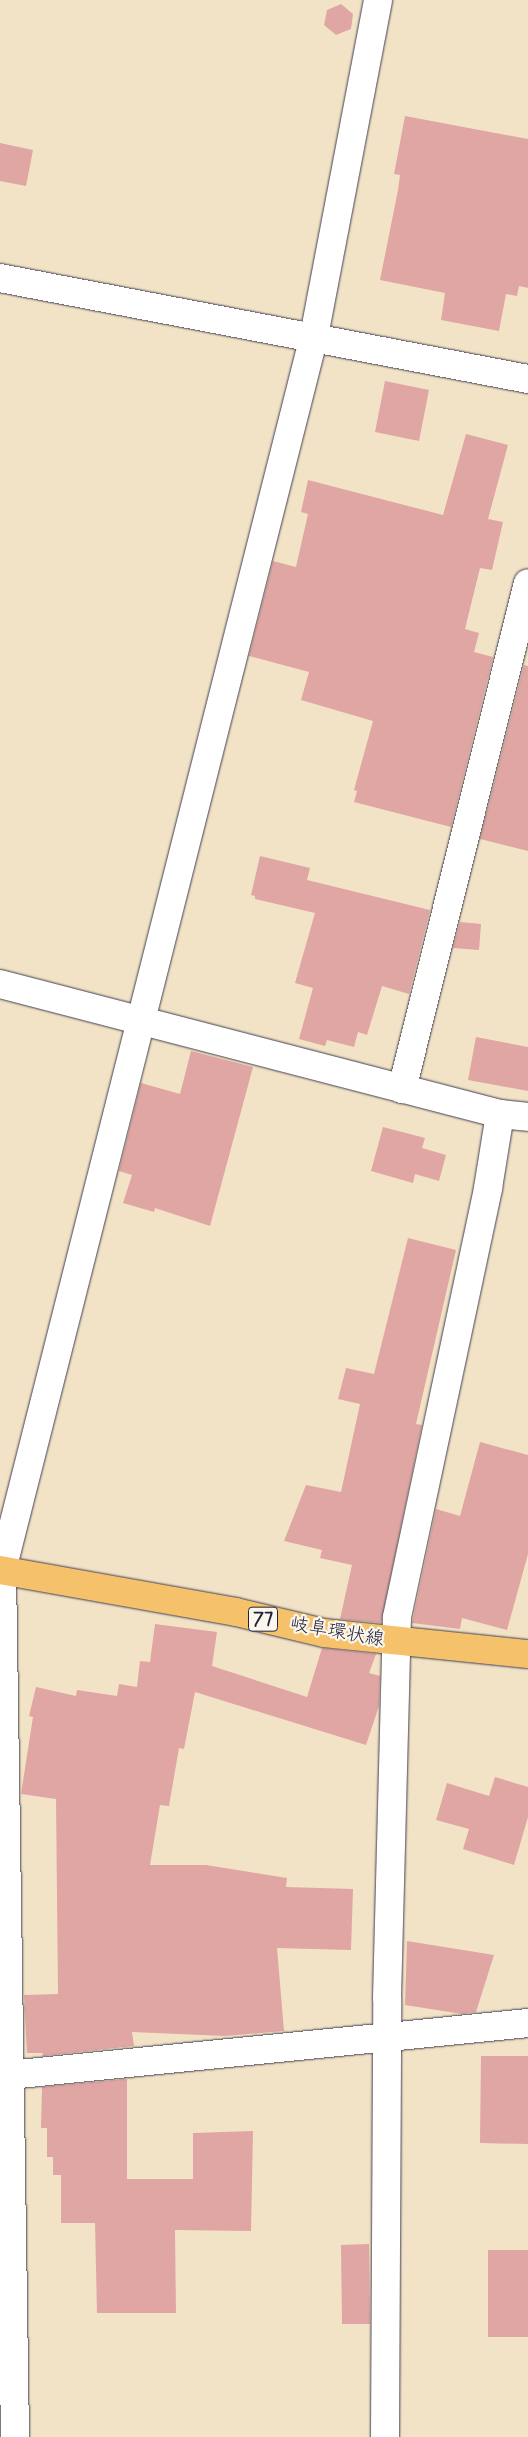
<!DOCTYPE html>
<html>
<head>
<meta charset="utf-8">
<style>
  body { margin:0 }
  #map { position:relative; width:528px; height:2437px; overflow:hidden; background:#f2e3c6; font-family:Mynerve,"Klee One",sans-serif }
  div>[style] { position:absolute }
  .building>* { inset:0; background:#e0a6a3 }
  .roads { filter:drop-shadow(0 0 1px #413f50) drop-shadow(0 0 1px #413f50) }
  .minor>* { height:28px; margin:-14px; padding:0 14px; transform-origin:14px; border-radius:14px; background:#fff }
  .major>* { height:28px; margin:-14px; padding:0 14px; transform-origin:14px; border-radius:14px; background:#f5c16b }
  span { translate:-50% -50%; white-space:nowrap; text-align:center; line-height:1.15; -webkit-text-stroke:4.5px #fbf7ec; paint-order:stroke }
  .shield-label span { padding:1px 4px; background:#fbf7ec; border:1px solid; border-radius:4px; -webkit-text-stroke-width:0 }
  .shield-label { font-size:18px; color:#22223b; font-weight:700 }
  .street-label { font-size:19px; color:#22223b }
</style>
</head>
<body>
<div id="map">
  <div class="building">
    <i style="clip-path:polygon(341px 4px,353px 14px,351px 29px,336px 35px,324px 25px,327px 10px)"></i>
    <i style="clip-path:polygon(405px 116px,528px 139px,528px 288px,519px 286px,517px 296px,506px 294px,499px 331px,441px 320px,445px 293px,380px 280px,398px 190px,400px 175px,394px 174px)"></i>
    <i style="clip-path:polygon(0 143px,33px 150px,26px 186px,0 181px)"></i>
    <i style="clip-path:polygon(385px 381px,429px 390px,419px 441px,375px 432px)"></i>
    <i style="clip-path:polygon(466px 434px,508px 445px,488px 519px,503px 522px,492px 570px,480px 568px,465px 629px,479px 633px,474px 652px,493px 657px,451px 827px,354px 802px,357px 791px,354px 790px,373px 721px,301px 700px,309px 672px,249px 656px,273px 561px,296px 567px,308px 514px,301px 512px,308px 480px,443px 515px)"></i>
    <i style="clip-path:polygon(524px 665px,528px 666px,528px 851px,480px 839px)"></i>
    <i style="clip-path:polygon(260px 856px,310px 868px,307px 880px,430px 910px,409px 994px,382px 986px,367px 1035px,358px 1032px,354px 1047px,327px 1040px,325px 1046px,299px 1039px,313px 988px,295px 983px,315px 913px,255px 899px,255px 896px,251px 895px)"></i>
    <i style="clip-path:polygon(460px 922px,481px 924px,479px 950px,453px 948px)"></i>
    <i style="clip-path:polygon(476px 1037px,528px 1047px,528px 1091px,468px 1080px)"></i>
    <i style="clip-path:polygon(191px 1051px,253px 1067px,210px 1226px,155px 1208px,154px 1212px,123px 1203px,132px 1175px,119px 1171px,141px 1083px,180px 1094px)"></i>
    <i style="clip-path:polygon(383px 1127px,425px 1138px,422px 1148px,446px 1155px,439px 1181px,415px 1174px,413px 1183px,371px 1171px)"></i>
    <i style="clip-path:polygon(408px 1238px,456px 1250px,416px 1424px,422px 1425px,381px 1623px,340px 1619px,352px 1565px,320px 1558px,322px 1550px,284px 1541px,306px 1485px,341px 1492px,360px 1404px,338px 1399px,346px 1368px,374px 1374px)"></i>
    <i style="clip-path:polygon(480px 1442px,528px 1455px,528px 1554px,507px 1630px,462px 1618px,460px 1629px,412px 1623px,436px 1509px,460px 1516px)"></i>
    <i style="clip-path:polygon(155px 1624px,217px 1632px,212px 1666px,307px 1697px,322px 1648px,376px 1654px,369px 1673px,380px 1676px,379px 1706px,366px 1745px,195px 1692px,184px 1749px,179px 1748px,169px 1806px,160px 1805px,150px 1865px,206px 1865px,287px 1878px,286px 1887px,353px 1889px,351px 1950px,277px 1948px,284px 2031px,225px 2036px,132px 2032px,134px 2046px,42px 2056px,43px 2053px,27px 2053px,24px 1995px,58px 1994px,56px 1799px,21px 1794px,33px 1717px,29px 1716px,36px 1687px,76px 1696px,77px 1690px,117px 1696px,119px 1684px,137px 1687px,140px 1661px,150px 1662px)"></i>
    <i style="clip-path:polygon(495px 1777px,528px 1787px,528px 1817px,514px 1865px,463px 1849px,469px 1829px,436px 1820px,447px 1783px,489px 1796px)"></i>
    <i style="clip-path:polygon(407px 1941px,494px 1955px,476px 2012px,462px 2014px,405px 2005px)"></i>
    <i style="clip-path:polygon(481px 2056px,528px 2056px,528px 2144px,480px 2143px)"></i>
    <i style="clip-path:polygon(127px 2079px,127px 2179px,193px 2179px,193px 2133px,253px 2131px,251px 2231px,175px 2230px,176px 2313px,97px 2313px,95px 2223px,61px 2223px,61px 2175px,53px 2175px,53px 2157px,47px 2157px,47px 2128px,41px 2128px,42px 2087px)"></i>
    <i style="clip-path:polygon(369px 2244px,370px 2324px,342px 2324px,341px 2245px)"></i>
    <i style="clip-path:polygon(488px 2250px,528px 2250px,528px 2337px,488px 2337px)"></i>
  </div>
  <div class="roads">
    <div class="minor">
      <i style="left:0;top:278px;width:538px;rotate:10.83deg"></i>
      <i style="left:0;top:984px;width:517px;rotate:14.57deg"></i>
      <i style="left:500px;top:1114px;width:28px;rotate:6deg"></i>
      <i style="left:402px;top:1089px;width:521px;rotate:-76.02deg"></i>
      <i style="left:9px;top:2075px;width:522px;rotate:-5.72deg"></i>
      <i style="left:15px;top:2437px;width:867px;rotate:-90.86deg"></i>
      <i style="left:2px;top:1570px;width:1273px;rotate:-75.81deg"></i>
      <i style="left:314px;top:336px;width:342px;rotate:-79.2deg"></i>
      <i style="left:385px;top:2437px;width:439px;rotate:-89.7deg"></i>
      <i style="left:387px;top:1998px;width:381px;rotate:-88.5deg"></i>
      <i style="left:397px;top:1617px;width:439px;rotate:-78deg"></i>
      <i style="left:488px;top:1188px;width:75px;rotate:-80.8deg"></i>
    </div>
    <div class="major">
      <i style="left:0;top:1570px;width:240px;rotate:10.1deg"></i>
      <i style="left:236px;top:1612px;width:90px;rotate:13.4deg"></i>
      <i style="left:324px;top:1633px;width:205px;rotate:5.9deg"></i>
    </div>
  </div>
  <div class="shield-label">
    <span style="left:263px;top:1619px">77</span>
  </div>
  <div class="street-label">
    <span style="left:337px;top:1632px;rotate:10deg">岐阜環状線</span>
  </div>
</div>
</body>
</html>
